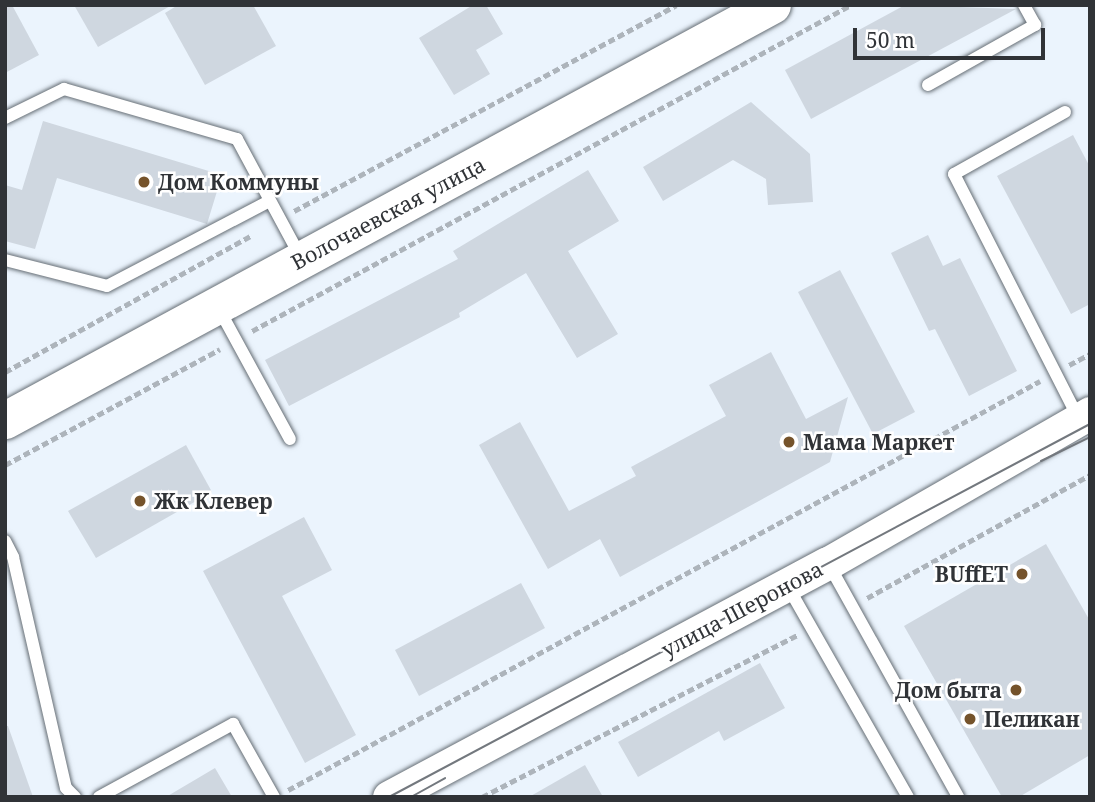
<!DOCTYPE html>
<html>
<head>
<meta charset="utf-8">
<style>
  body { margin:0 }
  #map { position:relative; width:1095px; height:802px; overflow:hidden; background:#ebf4fd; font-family:"Noto Serif",serif }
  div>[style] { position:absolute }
  .building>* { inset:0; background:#cfd7e0 }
  .path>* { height:4.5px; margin-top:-2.25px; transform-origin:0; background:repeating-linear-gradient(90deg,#adb4bb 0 7px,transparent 0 10.5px) }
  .roads { filter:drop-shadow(0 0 2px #666e75) drop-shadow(0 0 2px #666e75) }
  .service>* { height:12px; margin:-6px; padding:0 6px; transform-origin:6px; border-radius:6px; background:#fff }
  .secondary>* { height:33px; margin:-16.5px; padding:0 16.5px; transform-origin:16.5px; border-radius:16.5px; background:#fff }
  .primary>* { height:37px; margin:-18.5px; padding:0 18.5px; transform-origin:18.5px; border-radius:18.5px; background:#fff }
  .tram>* { height:2px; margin:-1px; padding:0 1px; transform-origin:1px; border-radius:1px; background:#73787e }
  .dots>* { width:19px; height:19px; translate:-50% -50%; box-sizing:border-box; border:4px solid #fff; border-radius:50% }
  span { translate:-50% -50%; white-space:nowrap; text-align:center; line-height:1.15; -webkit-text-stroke:5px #fff; paint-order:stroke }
  .poi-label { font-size:21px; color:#303337; font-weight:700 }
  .left { translate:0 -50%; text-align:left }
  .right { translate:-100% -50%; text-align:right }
  .street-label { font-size:21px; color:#303337 }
  .frame { position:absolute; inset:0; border:7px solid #303337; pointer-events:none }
  .scale { position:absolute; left:853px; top:28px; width:192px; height:32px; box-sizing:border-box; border:4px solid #303337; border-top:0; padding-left:9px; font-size:21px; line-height:24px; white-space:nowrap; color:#303337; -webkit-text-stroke:5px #fff; paint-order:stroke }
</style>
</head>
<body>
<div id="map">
  <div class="building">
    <i style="clip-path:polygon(5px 5px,12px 5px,39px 55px,5px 73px)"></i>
    <i style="clip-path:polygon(74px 5px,172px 5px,98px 47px)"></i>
    <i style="clip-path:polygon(178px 5px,253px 5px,276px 46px,205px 85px,165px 13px)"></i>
    <i style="clip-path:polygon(473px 5px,486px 5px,503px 34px,476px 50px,490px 74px,454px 95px,419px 38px)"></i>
    <i style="clip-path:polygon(905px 5px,1016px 9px,811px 119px,785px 70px)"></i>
    <i style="clip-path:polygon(751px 102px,810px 154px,813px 202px,768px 205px,766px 179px,733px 160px,663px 201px,643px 167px)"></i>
    <i style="clip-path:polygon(43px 121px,222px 175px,207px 224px,57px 178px,35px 249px,5px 241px,5px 185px,22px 190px)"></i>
    <i style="clip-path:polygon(1073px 135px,1090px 167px,1090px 304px,1071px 314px,997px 176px)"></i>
    <i style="clip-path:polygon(588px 170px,619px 221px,568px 251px,618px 334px,577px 358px,526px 273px,459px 313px,460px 317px,289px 406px,265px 360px,458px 259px,453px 251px)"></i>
    <i style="clip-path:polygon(928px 235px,943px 266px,960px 258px,1017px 371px,969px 396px,935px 329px,929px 331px,891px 253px)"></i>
    <i style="clip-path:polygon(840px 270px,915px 412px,873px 434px,798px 292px)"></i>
    <i style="clip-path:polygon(771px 352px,806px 419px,848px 397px,830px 462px,620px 577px,600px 539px,548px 569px,479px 445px,520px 422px,569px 511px,636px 476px,631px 467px,726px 416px,709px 385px)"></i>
    <i style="clip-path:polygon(186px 445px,212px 492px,96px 558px,68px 511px)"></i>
    <i style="clip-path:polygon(304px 517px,332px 570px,282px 596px,356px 735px,305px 763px,203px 571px)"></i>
    <i style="clip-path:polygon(1046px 544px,1090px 621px,1090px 755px,1019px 797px,1002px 797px,904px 626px)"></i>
    <i style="clip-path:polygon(521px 583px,545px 628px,419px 696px,395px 650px)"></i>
    <i style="clip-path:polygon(760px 663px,785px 708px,724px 741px,719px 731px,638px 777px,618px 742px)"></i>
    <i style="clip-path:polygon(5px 726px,8px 726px,33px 797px,5px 797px)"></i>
    <i style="clip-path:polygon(585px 765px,603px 797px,529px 797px)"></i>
    <i style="clip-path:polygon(215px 768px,232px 797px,166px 797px)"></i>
  </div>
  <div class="path">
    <i style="left:294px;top:211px;width:434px;rotate:-28.3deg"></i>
    <i style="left:252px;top:331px;width:682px;rotate:-28.56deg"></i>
    <i style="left:1069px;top:365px;width:24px;rotate:-28deg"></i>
    <i style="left:5px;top:372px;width:280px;rotate:-29deg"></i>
    <i style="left:5px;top:465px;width:244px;rotate:-28.3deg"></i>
    <i style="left:867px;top:598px;width:255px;rotate:-28.9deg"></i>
    <i style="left:288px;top:790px;width:856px;rotate:-28.54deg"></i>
    <i style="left:482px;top:797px;width:354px;rotate:-27.2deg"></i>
  </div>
  <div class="roads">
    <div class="service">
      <i style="left:928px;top:85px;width:123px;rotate:-29.3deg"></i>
      <i style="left:1035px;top:25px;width:23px;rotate:-119deg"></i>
      <i style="left:1065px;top:112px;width:127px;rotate:150.8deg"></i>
      <i style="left:954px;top:174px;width:275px;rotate:63deg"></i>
      <i style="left:5px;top:118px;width:66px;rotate:-26.2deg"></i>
      <i style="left:64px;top:89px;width:180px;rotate:16.1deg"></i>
      <i style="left:237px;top:139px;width:133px;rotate:61.7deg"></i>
      <i style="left:5px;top:260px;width:105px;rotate:14.3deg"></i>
      <i style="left:107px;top:286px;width:182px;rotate:-27.6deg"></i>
      <i style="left:219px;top:309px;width:148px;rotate:61.4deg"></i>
      <i style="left:5px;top:541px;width:18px;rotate:63deg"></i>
      <i style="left:13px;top:557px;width:237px;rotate:77.1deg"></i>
      <i style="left:66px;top:788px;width:13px;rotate:45deg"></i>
      <i style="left:828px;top:563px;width:268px;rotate:60.9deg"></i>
      <i style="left:787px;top:585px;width:244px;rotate:60.3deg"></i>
      <i style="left:99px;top:797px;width:153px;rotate:-28.6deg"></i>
      <i style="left:233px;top:724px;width:84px;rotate:60.7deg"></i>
    </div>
    <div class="secondary">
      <i style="left:389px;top:797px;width:497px;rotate:-28.1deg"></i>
      <i style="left:828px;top:563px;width:302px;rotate:-29.8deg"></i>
    </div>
    <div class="primary">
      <i style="left:5px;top:420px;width:872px;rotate:-28.42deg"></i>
    </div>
  </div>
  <div class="tram">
    <i style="left:1041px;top:461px;width:55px;rotate:-26.1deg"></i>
    <i style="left:389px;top:797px;width:794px;rotate:-28.02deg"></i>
    <i style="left:411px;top:797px;width:39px;rotate:-29deg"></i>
  </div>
  <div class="dots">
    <i style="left:144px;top:182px;background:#75532b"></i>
    <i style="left:789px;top:442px;background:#75532b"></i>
    <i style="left:140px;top:501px;background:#75532b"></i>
    <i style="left:1022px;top:574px;background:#75532b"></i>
    <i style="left:1016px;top:690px;background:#75532b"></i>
    <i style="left:970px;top:719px;background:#75532b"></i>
  </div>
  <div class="poi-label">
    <span class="left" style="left:158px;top:182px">Дом Коммуны</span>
    <span class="left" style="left:803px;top:442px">Мама Маркет</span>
    <span class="left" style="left:154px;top:501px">Жк Клевер</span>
    <span class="right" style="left:1008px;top:574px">BUffET</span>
    <span class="right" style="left:1002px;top:690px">Дом быта</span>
    <span class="left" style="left:984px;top:719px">Пеликан</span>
  </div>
  <div class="street-label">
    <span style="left:388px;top:213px;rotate:-28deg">Волочаевская улица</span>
    <span style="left:742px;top:609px;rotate:-28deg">улица Шеронова</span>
  </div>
  <div class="frame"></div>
  <div class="scale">50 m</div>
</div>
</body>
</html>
